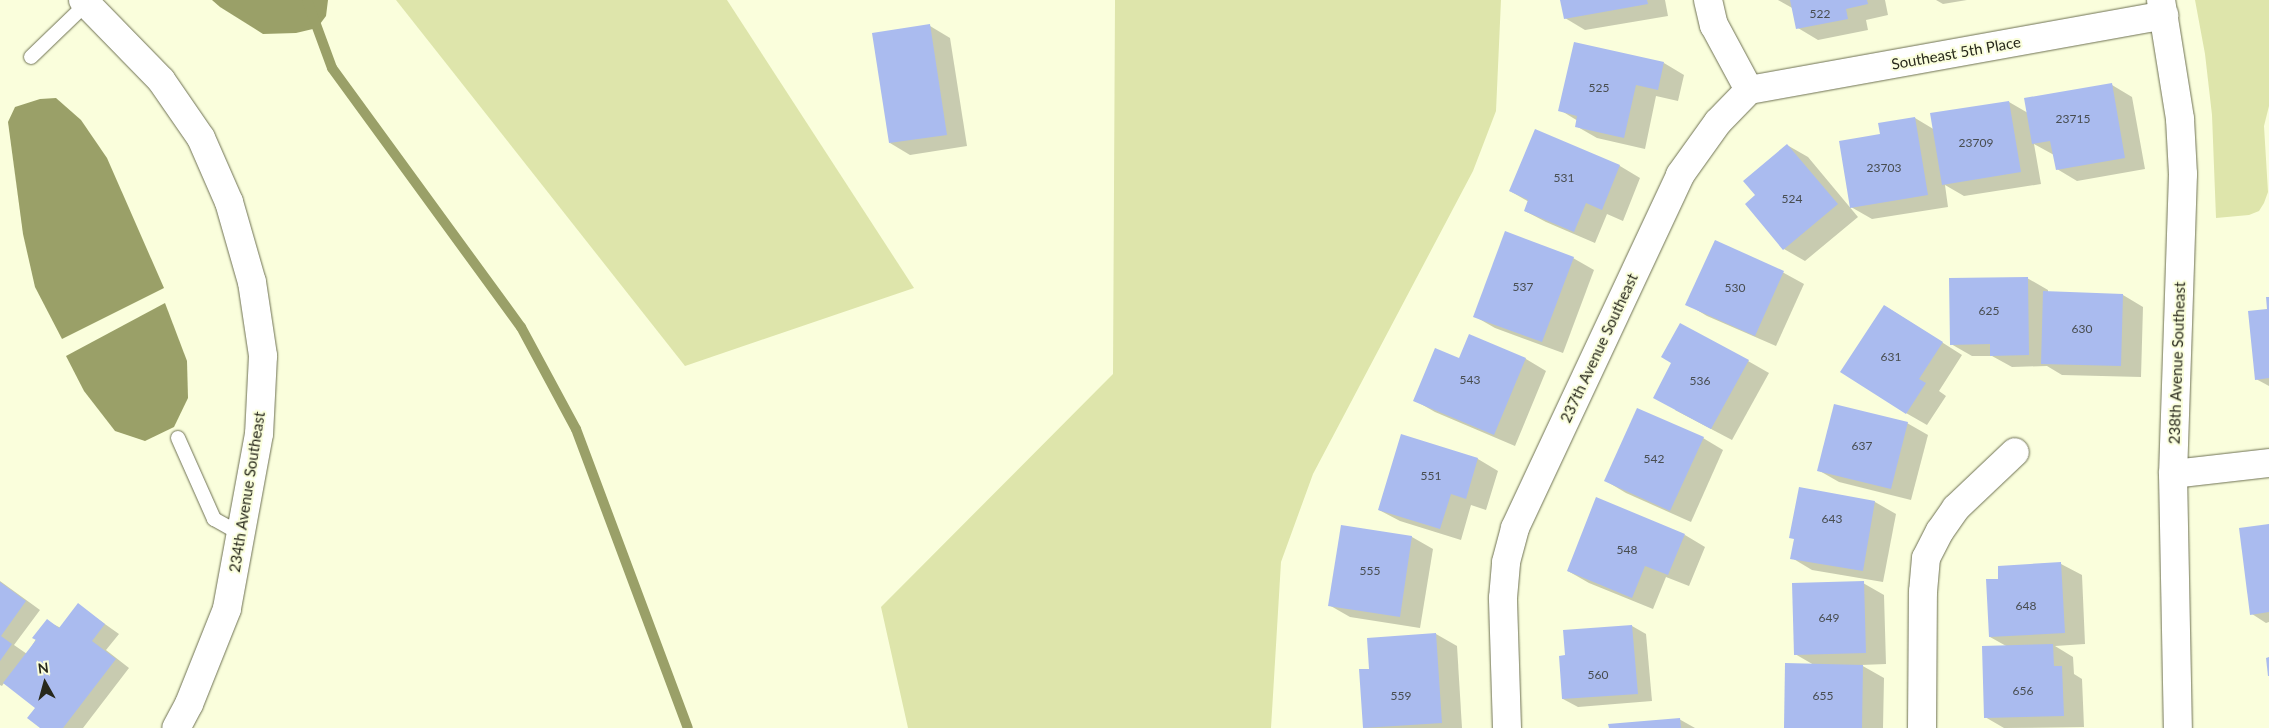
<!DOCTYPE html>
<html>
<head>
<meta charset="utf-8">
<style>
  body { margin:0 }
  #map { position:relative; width:2269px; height:728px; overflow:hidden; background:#fafedc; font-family:Lato,sans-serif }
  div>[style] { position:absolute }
  .green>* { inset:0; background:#dee5ab }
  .water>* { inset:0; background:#9aa068 }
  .shadow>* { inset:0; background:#0003 }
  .stream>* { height:10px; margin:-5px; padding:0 5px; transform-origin:5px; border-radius:5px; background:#9aa068 }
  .building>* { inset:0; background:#aabbef }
  .roads { filter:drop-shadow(0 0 1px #6e7153) drop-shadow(0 0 1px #6e7153) }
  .lane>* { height:14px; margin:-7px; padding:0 7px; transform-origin:7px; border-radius:7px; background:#fff }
  .street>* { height:28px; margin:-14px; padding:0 14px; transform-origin:14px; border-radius:14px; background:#fff }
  span { translate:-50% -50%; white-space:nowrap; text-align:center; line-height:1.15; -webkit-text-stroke:4px #fafedc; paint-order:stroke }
  .number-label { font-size:12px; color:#484d50 }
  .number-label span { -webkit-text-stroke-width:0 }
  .street-label { font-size:15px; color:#27281b }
  .north { position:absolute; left:20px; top:658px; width:50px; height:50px; -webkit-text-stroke:4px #fafedc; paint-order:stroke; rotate:353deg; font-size:14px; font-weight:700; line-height:20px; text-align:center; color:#27281b }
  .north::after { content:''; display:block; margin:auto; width:18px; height:22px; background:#27281b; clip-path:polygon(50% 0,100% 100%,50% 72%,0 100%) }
</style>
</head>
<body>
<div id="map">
  <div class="green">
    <i style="clip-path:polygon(396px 0,727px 0,914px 288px,685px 366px)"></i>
    <i style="clip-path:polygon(1115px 0,1501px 0,1496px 111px,1473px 171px,1313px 474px,1281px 562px,1271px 728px,908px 728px,881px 607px,1113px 374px)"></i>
    <i style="clip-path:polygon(2195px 0,2269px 0,2269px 106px,2264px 126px,2268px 192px,2264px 203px,2259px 211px,2249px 215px,2216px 218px,2212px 115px,2205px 54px)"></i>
  </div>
  <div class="water">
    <i style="clip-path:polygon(212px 0,328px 0,326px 16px,317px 28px,296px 33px,263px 34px,220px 7px)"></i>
    <i style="clip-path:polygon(56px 98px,81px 120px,107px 158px,164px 288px,62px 339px,35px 287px,23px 234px,8px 122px,15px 107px,40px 99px)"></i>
    <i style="clip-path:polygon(165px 303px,187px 361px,188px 398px,174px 427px,145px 441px,115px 431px,84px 391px,66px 356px)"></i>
  </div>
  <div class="shadow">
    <i style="clip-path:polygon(1561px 0,1665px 0,1668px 16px,1585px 30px,1565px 18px)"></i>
    <i style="clip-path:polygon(1778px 0,1885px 0,1888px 15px,1866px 20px,1868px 30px,1818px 40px,1798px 28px,1794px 9px)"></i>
    <i style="clip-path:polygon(1936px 0,1967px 0,1943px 4px)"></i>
    <i style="clip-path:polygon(930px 26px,950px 38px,967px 146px,910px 155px,890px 143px)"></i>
    <i style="clip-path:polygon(1664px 63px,1684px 75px,1678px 101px,1656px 96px,1645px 149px,1597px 138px,1576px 126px,1578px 121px,1560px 110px)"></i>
    <i style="clip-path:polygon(2112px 85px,2132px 97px,2145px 169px,2077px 181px,2057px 169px,2054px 155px,2034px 144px,2041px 184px,1964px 196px,1945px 185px,1948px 207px,1872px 219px,1851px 207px,1882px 135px,1915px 118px,1935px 130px,2009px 102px,2028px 113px)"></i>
    <i style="clip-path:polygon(1535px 131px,1620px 166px,1640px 178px,1623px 221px,1607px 214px,1595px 243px,1546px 222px,1525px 211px,1529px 202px,1510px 191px)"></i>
    <i style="clip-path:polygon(1787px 145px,1808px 157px,1858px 217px,1805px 261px,1784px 249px,1746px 204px,1757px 195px)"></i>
    <i style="clip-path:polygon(1715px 241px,1784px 273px,1804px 284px,1776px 346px,1707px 316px,1687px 304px)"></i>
    <i style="clip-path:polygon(1573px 258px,1594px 270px,1563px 353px,1495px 328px,1474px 316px)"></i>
    <i style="clip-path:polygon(2027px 278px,2048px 290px,2048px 293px,2123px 295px,2143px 307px,2141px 377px,2062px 375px,2047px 366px,2012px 367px,1992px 356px,1972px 356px,1951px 344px)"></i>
    <i style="clip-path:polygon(2269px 298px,2269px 386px,2256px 379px)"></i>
    <i style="clip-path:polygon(1885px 306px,1962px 355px,1939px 391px,1946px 396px,1927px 425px,1906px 413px)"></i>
    <i style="clip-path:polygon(1469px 336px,1526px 359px,1546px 371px,1515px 446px,1435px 412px,1414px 400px,1460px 360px)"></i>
    <i style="clip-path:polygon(1748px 361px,1769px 373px,1732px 440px,1675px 410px,1673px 363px)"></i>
    <i style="clip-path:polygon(1907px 423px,1928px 435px,1911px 500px,1839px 482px,1818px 470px)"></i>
    <i style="clip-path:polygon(1402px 436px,1478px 459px,1498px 471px,1486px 510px,1471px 505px,1461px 540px,1400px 521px,1379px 510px)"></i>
    <i style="clip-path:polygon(1703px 438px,1723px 450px,1691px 522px,1626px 493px,1606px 481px)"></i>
    <i style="clip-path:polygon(1800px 489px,1875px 502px,1896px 514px,1883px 582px,1812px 570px,1792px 558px)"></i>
    <i style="clip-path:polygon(2269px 525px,2269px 622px,2266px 623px,2252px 614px)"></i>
    <i style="clip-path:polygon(1342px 526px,1412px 537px,1433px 549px,1420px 628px,1350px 617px,1329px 605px)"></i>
    <i style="clip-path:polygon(1685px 535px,1705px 547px,1689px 586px,1666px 577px,1653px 609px,1589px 583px,1568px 571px)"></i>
    <i style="clip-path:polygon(2061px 564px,2082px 575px,2085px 644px,2055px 646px,2073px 657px,2074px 674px,2082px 679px,2084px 727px,2004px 728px,1985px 717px,2008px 647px,1990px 637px,2000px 580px)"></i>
    <i style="clip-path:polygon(0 581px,40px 610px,14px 645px,27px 654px,47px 621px,61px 628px,78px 605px,119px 634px,106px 650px,129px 668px,83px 728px,42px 728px,37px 708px,4px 683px,2px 686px,0 685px)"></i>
    <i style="clip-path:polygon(1863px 583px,1884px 595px,1886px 664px,1861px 665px,1884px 678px,1883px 728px,1785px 728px,1814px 665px,1795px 654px)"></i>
    <i style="clip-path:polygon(1632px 626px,1646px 634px,1652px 701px,1578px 707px,1563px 699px,1566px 657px)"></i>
    <i style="clip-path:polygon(1436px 634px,1457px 646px,1462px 728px,1364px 728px,1371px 671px)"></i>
    <i style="clip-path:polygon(1679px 719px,1695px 728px,1610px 728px)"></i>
  </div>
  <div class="stream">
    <i style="left:307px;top:0;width:72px;rotate:69.8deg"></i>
    <i style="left:332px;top:68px;width:321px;rotate:53.9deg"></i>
    <i style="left:521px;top:327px;width:116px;rotate:61.7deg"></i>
    <i style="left:576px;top:429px;width:319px;rotate:69.5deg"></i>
  </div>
  <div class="building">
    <i style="clip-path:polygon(1560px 0,1647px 0,1648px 4px,1564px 19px)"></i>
    <i style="clip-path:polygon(1790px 0,1867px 0,1868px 4px,1846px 9px,1848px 19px,1796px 29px)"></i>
    <i style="clip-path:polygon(930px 24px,947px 135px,889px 143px,872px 33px)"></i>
    <i style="clip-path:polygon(1574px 42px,1664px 62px,1658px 90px,1636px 85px,1624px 138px,1575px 127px,1577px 116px,1558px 111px)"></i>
    <i style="clip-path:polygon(2112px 83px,2125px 158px,2056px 170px,2050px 141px,2032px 144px,2024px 98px)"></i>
    <i style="clip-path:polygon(2009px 101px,2021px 172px,1942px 185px,1930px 113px)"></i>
    <i style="clip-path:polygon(1915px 117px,1928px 195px,1850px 208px,1839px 141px,1880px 134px,1878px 123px)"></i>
    <i style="clip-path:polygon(1535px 129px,1620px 165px,1602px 210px,1586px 203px,1574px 232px,1524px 211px,1528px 200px,1509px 191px)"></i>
    <i style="clip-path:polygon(1787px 144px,1838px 204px,1783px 250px,1745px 204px,1755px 195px,1743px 181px)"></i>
    <i style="clip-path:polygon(1505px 231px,1574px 257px,1542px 342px,1473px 317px)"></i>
    <i style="clip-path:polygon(1715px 240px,1784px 271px,1755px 336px,1685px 305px)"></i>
    <i style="clip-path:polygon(2028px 277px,2029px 355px,1990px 356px,1990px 344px,1950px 345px,1949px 278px)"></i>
    <i style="clip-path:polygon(2043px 291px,2123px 294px,2121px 366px,2041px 364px)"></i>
    <i style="clip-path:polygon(2266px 297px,2269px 297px,2269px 378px,2255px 380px,2248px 311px,2267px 309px)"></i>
    <i style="clip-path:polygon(1884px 305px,1943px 342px,1919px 379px,1926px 383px,1906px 414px,1840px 372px)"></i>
    <i style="clip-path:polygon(1680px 323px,1749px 360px,1711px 429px,1653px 398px,1671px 363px,1661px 357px)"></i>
    <i style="clip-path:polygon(1469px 334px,1526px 358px,1494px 435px,1413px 401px,1435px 348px,1459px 358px)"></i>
    <i style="clip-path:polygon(1834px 404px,1908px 422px,1891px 489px,1817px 471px)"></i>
    <i style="clip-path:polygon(1637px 408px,1704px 437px,1670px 511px,1604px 481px)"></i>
    <i style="clip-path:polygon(1401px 434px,1478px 458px,1466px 499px,1451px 494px,1440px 529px,1378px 510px)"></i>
    <i style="clip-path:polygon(1799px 487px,1875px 501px,1863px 571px,1790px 559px,1794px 539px,1789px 538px)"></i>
    <i style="clip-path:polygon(1596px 497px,1685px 534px,1668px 575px,1645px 566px,1632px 598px,1567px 571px)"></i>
    <i style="clip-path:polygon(2269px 524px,2269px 612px,2250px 615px,2239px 528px)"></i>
    <i style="clip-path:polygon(1341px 525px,1412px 536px,1400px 617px,1328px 606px)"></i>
    <i style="clip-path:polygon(2061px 562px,2065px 633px,1989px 637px,1986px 579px,1998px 579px,1998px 566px)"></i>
    <i style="clip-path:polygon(1864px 581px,1866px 653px,1794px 655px,1792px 583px)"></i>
    <i style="clip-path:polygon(0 582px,26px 601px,1px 636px,12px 644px,0 661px)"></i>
    <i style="clip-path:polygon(78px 603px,105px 624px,92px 641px,116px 659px,63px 728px,40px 728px,27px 718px,35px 708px,3px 683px,36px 640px,32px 638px,47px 619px,59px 628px)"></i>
    <i style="clip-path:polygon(1632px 625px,1638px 694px,1562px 699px,1559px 656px,1565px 655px,1563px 630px)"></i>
    <i style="clip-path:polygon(1436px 633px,1442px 723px,1363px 728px,1359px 669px,1369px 669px,1367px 638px)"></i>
    <i style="clip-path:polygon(2053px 644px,2054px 666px,2062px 666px,2064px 716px,1984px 718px,1982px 646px)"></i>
    <i style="clip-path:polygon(2269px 657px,2269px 676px,2268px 676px,2266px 658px)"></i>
    <i style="clip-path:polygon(1785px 663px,1863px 665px,1862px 728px,1784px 728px)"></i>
    <i style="clip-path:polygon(1680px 718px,1681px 728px,1609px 728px,1608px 724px)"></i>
  </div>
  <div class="roads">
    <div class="lane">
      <i style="left:31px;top:57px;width:76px;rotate:-43.9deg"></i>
      <i style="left:178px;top:438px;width:89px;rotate:66deg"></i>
      <i style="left:214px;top:519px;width:31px;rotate:29deg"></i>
    </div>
    <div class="street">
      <i style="left:83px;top:0;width:112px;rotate:45.7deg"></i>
      <i style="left:161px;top:80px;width:70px;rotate:55.4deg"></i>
      <i style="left:201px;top:138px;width:70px;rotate:66.4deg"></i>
      <i style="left:229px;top:202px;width:83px;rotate:74deg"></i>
      <i style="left:252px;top:282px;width:75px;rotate:81.5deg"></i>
      <i style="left:263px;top:356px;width:78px;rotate:92.9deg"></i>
      <i style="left:259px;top:434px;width:178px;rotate:100.4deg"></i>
      <i style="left:227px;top:609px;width:102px;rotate:111.8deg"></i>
      <i style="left:189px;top:704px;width:27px;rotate:118deg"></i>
      <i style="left:1708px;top:0;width:26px;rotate:77deg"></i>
      <i style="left:1714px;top:25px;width:74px;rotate:61.7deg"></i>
      <i style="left:2161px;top:0;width:121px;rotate:80.9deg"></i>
      <i style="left:2180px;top:119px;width:55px;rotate:86.9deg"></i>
      <i style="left:2183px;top:174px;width:300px;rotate:91.9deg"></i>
      <i style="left:2173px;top:474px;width:254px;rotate:88.9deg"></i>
      <i style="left:1749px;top:90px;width:422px;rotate:-10.2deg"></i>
      <i style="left:2173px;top:474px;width:97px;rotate:-6.5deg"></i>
      <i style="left:1507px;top:728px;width:130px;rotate:-91.8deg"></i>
      <i style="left:1503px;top:598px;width:36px;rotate:-85deg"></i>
      <i style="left:1506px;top:562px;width:35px;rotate:-75deg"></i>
      <i style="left:1515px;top:528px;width:390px;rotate:-64.9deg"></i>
      <i style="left:1680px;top:175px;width:65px;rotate:-54.4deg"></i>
      <i style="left:1718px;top:122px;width:45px;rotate:-45.9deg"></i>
      <i style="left:1922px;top:728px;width:136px;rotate:-89.6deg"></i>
      <i style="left:1923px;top:592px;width:34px;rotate:-85deg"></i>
      <i style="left:1926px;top:558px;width:30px;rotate:-63deg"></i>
      <i style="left:1940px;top:531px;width:28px;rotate:-55deg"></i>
      <i style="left:1956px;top:508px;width:81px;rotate:-43.5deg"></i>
    </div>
  </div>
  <div class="number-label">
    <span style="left:1820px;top:14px">522</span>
    <span style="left:1599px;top:88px">525</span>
    <span style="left:2073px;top:119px">23715</span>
    <span style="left:1976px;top:143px">23709</span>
    <span style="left:1884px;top:168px">23703</span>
    <span style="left:1564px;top:178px">531</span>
    <span style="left:1792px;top:199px">524</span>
    <span style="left:1523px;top:287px">537</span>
    <span style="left:1735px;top:288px">530</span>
    <span style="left:1989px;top:311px">625</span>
    <span style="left:2082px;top:329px">630</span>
    <span style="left:1891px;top:357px">631</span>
    <span style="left:1470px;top:380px">543</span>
    <span style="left:1700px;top:381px">536</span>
    <span style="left:1862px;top:446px">637</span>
    <span style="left:1654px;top:459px">542</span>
    <span style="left:1431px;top:476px">551</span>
    <span style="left:1832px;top:519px">643</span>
    <span style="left:1627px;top:550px">548</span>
    <span style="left:1370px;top:571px">555</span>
    <span style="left:2026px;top:606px">648</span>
    <span style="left:1829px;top:618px">649</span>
    <span style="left:1598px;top:675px">560</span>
    <span style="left:2023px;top:691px">656</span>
    <span style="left:1401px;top:696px">559</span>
    <span style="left:1823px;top:696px">655</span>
  </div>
  <div class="street-label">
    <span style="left:1956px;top:53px;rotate:-10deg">Southeast 5th Place</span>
    <span style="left:1599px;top:348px;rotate:-65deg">237th Avenue Southeast</span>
    <span style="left:2177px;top:363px;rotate:-88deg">238th Avenue Southeast</span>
    <span style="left:247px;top:492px;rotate:-81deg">234th Avenue Southeast</span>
  </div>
  <div class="north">N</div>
</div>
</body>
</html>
